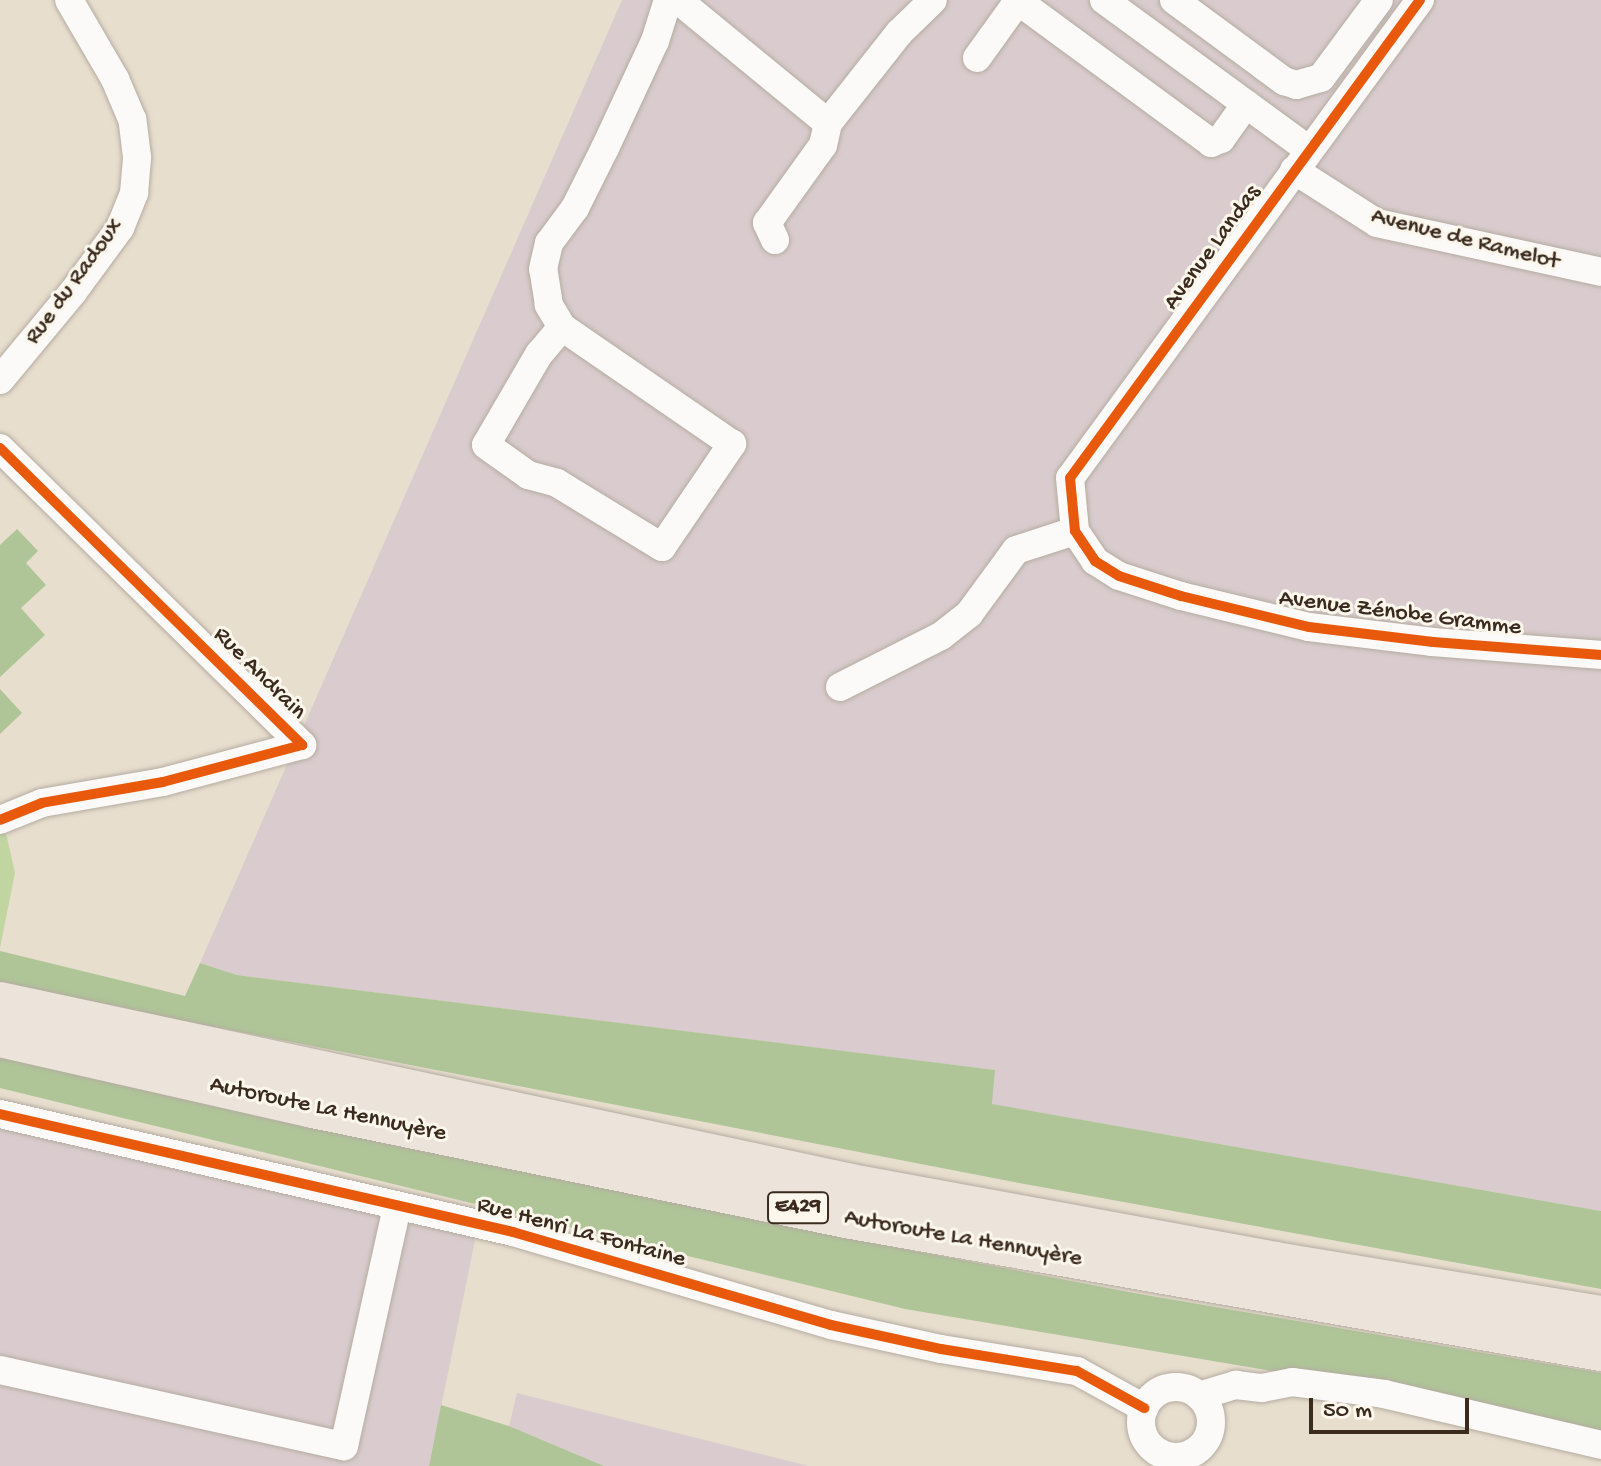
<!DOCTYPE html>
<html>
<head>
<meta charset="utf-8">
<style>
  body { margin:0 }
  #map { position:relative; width:1601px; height:1466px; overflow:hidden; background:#e8dece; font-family:"Gochi Hand",sans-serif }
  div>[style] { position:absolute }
  .industrial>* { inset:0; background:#daccce }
  .green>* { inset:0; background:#c1d5a1 }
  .forest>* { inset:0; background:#afc598 }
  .roads { filter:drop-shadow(0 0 2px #b4aca1) drop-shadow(0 0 2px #b4aca1) }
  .minor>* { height:28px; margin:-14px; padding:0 14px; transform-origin:14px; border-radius:14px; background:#fcfaf8 }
  .minor>.ring { margin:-14px; padding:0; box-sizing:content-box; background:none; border:28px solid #fcfaf8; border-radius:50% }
  .highway>* { height:40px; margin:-20px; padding:0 20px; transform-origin:20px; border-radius:20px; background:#ece4db }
  .cycleway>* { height:10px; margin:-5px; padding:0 5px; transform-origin:5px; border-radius:5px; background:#e8590c }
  span { translate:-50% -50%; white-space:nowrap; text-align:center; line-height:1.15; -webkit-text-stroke:6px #fbf7ec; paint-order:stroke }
  .shield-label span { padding:2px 6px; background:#fbf7ec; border:2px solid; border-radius:6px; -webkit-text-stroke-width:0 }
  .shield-label { font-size:22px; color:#3b2a1e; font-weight:700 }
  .street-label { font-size:24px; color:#3b2a1e }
  .scale { position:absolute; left:1309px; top:1398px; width:160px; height:36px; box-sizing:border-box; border:4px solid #3b2a1e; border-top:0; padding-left:10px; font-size:24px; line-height:28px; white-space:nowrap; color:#3b2a1e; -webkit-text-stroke:6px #fbf7ec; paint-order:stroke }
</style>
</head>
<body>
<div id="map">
  <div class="industrial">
    <i style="clip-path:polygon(622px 0,1601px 0,1601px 1211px,991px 1104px,994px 1070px,237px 975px,200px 963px)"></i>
    <i style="clip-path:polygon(0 1114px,479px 1221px,429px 1466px,0 1466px)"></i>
    <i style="clip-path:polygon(517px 1393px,809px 1466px,604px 1466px,509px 1426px)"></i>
  </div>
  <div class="green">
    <i style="clip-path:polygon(4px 824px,15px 873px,0 948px,0 827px)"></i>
  </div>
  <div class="forest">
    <i style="clip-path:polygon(17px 529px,38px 551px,26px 563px,46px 585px,21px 608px,45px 635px,0 677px,0 545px)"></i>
    <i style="clip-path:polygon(0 689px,22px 713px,0 734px)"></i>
    <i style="clip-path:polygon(0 951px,185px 996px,200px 963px,237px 975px,995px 1070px,992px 1104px,1601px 1211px,1601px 1289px,1019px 1183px,8px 987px,0 985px)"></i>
    <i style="clip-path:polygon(0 1054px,774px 1224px,1134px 1293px,1601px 1373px,1601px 1437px,1367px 1387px,905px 1309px,0 1088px)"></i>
    <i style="clip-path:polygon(441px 1405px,509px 1426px,604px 1466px,429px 1466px)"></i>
  </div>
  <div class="roads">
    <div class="minor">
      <i style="left:678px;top:0;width:194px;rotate:39.4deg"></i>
      <i style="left:828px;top:123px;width:115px;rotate:-51.7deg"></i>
      <i style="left:899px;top:33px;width:47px;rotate:-44.1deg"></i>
      <i style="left:1104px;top:0;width:254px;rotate:36.2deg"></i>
      <i style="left:1174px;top:0;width:137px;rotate:36.4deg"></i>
      <i style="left:1284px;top:81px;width:13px;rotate:18deg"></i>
      <i style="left:1296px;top:85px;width:26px;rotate:-16deg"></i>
      <i style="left:1321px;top:78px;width:97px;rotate:-53.4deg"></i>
      <i style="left:1420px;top:0;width:592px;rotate:126.21deg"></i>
      <i style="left:1070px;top:478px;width:53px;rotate:84.6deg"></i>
      <i style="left:1075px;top:531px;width:36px;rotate:56deg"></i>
      <i style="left:1095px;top:561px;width:28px;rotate:32deg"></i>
      <i style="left:1119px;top:576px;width:65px;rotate:17.9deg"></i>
      <i style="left:1181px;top:596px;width:132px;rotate:13.6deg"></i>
      <i style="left:1309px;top:627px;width:125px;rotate:6.9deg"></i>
      <i style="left:1433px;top:642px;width:169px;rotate:4.4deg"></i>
      <i style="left:977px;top:58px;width:70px;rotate:-54.3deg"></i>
      <i style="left:1018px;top:1px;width:240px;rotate:36.3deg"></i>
      <i style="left:1211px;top:143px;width:11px;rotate:-22deg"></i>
      <i style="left:1221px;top:139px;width:43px;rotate:-54.5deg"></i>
      <i style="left:1294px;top:170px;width:98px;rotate:32.6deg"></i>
      <i style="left:1377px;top:223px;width:229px;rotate:12.3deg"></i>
      <i style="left:775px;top:240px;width:19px;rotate:-115deg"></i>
      <i style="left:767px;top:223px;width:96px;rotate:-54.3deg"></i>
      <i style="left:823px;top:145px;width:23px;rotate:-77deg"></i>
      <i style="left:562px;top:327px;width:35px;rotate:130deg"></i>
      <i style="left:539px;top:354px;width:105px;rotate:120.2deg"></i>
      <i style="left:486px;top:445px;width:52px;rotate:35.5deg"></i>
      <i style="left:528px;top:475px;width:30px;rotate:15deg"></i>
      <i style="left:557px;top:483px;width:123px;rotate:31.4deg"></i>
      <i style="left:662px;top:547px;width:125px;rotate:-55.8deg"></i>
      <i style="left:732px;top:444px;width:206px;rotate:-145.5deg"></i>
      <i style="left:562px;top:327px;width:26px;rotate:-121deg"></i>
      <i style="left:549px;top:305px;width:36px;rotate:-99deg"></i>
      <i style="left:543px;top:269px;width:27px;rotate:-77deg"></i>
      <i style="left:549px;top:243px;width:44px;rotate:-53.4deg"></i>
      <i style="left:575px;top:208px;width:67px;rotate:-63.4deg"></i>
      <i style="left:605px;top:148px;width:118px;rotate:-65deg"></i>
      <i style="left:655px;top:41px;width:43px;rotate:-72.4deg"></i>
      <i style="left:0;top:380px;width:114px;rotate:-50.3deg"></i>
      <i style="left:73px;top:292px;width:79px;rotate:-53.7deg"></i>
      <i style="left:120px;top:228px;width:38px;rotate:-68deg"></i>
      <i style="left:134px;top:193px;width:36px;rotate:-85deg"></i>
      <i style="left:137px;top:157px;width:38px;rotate:-97deg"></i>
      <i style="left:132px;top:119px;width:43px;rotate:-113deg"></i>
      <i style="left:115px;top:79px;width:91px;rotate:-120.2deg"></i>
      <i style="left:0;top:448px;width:424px;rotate:44.5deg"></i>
      <i style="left:302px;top:745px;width:144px;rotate:165.1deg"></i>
      <i style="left:163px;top:782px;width:123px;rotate:170.2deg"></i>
      <i style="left:42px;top:803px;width:45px;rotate:158deg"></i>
      <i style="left:840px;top:687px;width:113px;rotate:-26.8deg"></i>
      <i style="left:941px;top:636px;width:36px;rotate:-38deg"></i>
      <i style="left:969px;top:614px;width:79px;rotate:-53.7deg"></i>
      <i style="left:1016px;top:550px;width:62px;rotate:-17.9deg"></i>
      <i style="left:0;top:1114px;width:526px;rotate:12.95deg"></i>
      <i style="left:513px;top:1232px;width:331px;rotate:16.3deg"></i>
      <i style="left:831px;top:1325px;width:113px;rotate:12.3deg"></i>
      <i style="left:941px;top:1349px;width:138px;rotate:9.2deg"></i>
      <i style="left:1077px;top:1371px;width:77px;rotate:28.9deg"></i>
      <i style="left:0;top:1370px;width:352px;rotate:12.5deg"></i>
      <i style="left:344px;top:1446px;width:246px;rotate:-77.5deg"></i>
      <i class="ring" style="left:1141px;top:1387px;width:42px;height:42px"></i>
      <i style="left:1199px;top:1396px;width:39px;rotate:-17deg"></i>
      <i style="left:1236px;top:1385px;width:26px;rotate:7deg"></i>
      <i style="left:1262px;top:1388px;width:31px;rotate:-11deg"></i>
      <i style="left:1292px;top:1382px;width:93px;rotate:7.4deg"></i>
      <i style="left:1384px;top:1394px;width:223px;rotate:13.2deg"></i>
    </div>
    <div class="highway">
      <i style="left:0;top:1002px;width:870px;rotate:12.07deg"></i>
      <i style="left:851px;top:1184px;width:431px;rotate:10.4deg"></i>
      <i style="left:1275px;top:1262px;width:330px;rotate:9.4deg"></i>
      <i style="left:0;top:1037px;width:321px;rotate:12.8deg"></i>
      <i style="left:313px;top:1108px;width:544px;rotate:11.66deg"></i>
      <i style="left:846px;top:1218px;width:767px;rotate:9.99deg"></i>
    </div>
  </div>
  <div class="cycleway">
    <i style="left:1420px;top:0;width:592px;rotate:126.21deg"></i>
    <i style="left:1070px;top:478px;width:53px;rotate:84.6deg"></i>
    <i style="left:1075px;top:531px;width:36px;rotate:56deg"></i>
    <i style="left:1095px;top:561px;width:28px;rotate:32deg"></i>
    <i style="left:1119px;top:576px;width:65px;rotate:17.9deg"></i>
    <i style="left:1181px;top:596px;width:132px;rotate:13.6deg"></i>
    <i style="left:1309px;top:627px;width:125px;rotate:6.9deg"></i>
    <i style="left:1433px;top:642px;width:169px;rotate:4.4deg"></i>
    <i style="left:0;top:448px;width:424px;rotate:44.5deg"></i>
    <i style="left:302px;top:745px;width:144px;rotate:165.1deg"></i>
    <i style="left:163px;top:782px;width:123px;rotate:170.2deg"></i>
    <i style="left:42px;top:803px;width:45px;rotate:158deg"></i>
    <i style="left:0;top:1114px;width:526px;rotate:12.95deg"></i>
    <i style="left:513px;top:1232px;width:331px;rotate:16.3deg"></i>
    <i style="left:831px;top:1325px;width:113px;rotate:12.3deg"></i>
    <i style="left:941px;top:1349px;width:138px;rotate:9.2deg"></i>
    <i style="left:1077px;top:1371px;width:77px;rotate:28.9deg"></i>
  </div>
  <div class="shield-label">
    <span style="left:798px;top:1208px">E429</span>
  </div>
  <div class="street-label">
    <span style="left:1465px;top:240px;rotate:14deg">Avenue de Ramelot</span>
    <span style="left:1213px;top:248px;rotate:-54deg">Avenue Landas</span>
    <span style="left:75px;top:282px;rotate:-54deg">Rue du Radoux</span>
    <span style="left:1400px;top:614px;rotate:7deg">Avenue Zénobe Gramme</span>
    <span style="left:259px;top:674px;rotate:45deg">Rue Andrain</span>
    <span style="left:328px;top:1110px;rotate:12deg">Autoroute La Hennuyère</span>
    <span style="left:581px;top:1233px;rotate:15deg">Rue Henri La Fontaine</span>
    <span style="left:963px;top:1239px;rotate:10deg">Autoroute La Hennuyère</span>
  </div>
  <div class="scale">50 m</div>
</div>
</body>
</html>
